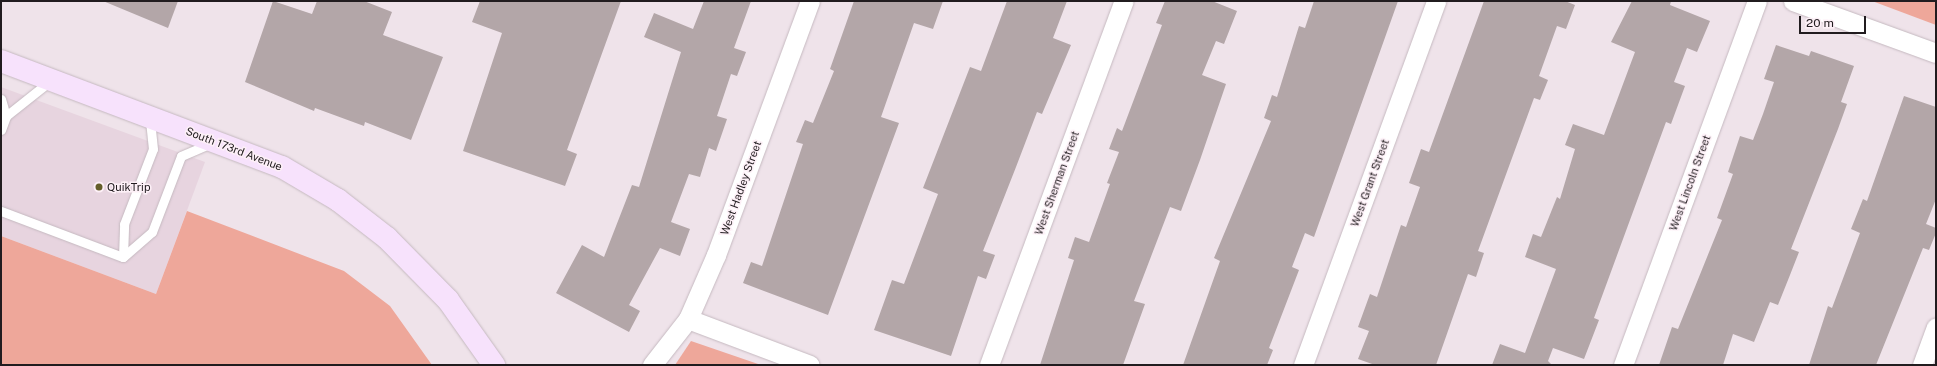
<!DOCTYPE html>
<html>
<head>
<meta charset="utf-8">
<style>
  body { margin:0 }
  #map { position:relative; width:1937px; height:366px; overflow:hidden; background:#efe3ea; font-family:"Public Sans",sans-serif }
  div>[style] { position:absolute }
  .built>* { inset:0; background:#e7d4df }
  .green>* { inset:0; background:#eea79a }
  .building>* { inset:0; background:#b3a6a8 }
  .roads { filter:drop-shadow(0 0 1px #c5b9c0) drop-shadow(0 0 1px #c5b9c0) }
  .lane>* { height:9px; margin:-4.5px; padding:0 4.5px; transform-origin:4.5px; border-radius:4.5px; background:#fff }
  .street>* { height:19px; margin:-9.5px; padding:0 9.5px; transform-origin:9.5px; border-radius:9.5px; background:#fff }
  .secondary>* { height:22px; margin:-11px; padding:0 11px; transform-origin:11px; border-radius:11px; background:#f7e2fc }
  .dots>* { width:11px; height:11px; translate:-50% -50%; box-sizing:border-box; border:2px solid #fdf0f7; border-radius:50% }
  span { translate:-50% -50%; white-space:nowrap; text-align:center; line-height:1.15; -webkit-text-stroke:3px #fdf0f7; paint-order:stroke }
  .street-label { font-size:11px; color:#211c1f }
  .poi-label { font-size:11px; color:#211c1f }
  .left { translate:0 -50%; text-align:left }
  .frame { position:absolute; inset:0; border:2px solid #211c1f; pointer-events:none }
  .scale { position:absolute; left:1799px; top:16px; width:67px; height:18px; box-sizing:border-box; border:2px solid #211c1f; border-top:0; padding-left:5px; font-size:12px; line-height:14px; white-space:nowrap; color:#211c1f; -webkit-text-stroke:3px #fdf0f7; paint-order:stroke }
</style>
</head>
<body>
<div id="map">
  <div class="built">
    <i style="clip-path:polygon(1px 87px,205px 162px,156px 294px,1px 236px)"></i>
  </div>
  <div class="green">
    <i style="clip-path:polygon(1872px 1px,1936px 1px,1936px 25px)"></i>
    <i style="clip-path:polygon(187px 211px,344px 271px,390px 306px,432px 365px,1px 365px,1px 236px,156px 294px)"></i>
    <i style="clip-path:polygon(691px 341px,761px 365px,675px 365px)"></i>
  </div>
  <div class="building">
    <i style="clip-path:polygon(103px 1px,178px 1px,168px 28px)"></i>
    <i style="clip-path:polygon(273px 1px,312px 14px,317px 1px,364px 1px,392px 12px,383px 35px,443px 57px,411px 140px,365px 122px,364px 126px,315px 108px,314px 111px,245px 82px)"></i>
    <i style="clip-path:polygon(480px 1px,621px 1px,567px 150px,577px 154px,565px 186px,463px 151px,502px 33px,472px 22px)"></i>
    <i style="clip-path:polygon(704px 1px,751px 1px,734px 48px,746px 52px,737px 76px,731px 74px,717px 116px,727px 119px,716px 151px,709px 148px,700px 177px,689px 174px,671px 222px,690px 229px,680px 256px,660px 248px,629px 305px,640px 311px,629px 332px,556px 293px,582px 245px,604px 257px,632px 185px,639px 187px,681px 52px,644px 37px,654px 13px,693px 29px)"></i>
    <i style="clip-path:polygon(854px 1px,943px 1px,933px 29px,914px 23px,881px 117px,899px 123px,828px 315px,743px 283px,751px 262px,762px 266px,803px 144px,796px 142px,805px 120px,813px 123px,834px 71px,830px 69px)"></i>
    <i style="clip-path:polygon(1007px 1px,1067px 1px,1053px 38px,1071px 45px,1042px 114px,1037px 112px,1016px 167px,983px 251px,995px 255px,986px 279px,978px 276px,951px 356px,874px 330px,892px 280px,904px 284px,938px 194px,923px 188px,970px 67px,981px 71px)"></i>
    <i style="clip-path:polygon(1165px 1px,1212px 1px,1237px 11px,1224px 44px,1216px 41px,1202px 75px,1226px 84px,1200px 160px,1181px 211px,1170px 207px,1134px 301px,1145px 304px,1123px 365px,1040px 365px,1074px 260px,1068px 258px,1075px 237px,1089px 242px,1110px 184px,1107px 183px,1119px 152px,1109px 149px,1117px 128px,1122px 131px,1162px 25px,1156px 23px)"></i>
    <i style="clip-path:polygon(1314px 1px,1398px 1px,1314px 237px,1305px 233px,1292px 267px,1299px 270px,1269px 348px,1273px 350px,1267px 365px,1183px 365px,1220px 261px,1214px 258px,1271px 121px,1264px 118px,1272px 95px,1277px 97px,1299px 26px,1305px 28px)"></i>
    <i style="clip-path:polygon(1484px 1px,1565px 1px,1575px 5px,1566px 29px,1557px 26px,1539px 76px,1548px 80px,1540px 100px,1534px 98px,1478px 251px,1484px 253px,1476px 277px,1468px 274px,1436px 365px,1375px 365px,1358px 359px,1369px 331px,1358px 327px,1370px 294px,1377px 297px,1401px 225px,1406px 227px,1420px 187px,1409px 183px,1421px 149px,1429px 152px)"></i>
    <i style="clip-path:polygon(1632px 1px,1671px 1px,1670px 5px,1710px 21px,1697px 52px,1687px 48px,1674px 82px,1685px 86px,1671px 124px,1666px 122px,1594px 318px,1599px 320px,1584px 359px,1553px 348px,1548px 361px,1552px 365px,1492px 365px,1500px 344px,1525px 353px,1556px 269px,1525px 257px,1533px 234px,1541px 237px,1557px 197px,1560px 199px,1575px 149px,1565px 145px,1573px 124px,1604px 135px,1635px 52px,1611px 42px)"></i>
    <i style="clip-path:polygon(1776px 45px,1809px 56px,1811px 51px,1854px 66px,1841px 102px,1847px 104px,1838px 129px,1791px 249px,1799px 252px,1790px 275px,1778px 305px,1770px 302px,1754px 342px,1733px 334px,1723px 365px,1659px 365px,1672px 327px,1678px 329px,1722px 220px,1717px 218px,1733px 174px,1728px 172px,1740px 136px,1753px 140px,1763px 114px,1774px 82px,1764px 79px)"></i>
    <i style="clip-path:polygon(1904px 96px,1936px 107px,1936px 199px,1926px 224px,1936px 228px,1936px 233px,1929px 250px,1923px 248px,1876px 365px,1809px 365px,1828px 306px,1832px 308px,1860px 233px,1851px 229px,1863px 199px,1867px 201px)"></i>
  </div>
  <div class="roads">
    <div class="lane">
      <i style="left:1px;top:99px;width:18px;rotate:74deg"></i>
      <i style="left:1px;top:130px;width:15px;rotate:-70deg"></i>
      <i style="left:6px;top:116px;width:56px;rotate:-38.5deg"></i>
      <i style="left:1px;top:211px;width:130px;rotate:20.7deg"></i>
      <i style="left:123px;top:257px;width:38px;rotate:-41deg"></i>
      <i style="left:152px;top:232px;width:81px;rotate:-69.1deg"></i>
      <i style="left:181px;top:156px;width:34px;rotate:-23deg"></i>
      <i style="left:123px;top:257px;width:33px;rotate:-88deg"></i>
      <i style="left:124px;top:224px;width:80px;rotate:-68.9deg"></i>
      <i style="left:153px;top:149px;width:31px;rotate:-96deg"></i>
    </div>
    <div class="street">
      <i style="left:1793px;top:1px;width:152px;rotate:20deg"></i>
      <i style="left:688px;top:319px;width:130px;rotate:20.7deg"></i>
      <i style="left:652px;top:365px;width:58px;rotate:-52deg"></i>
      <i style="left:688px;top:319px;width:70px;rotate:-66.4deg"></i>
      <i style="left:716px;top:255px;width:271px;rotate:-69.7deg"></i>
      <i style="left:989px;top:365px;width:388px;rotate:-69.7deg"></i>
      <i style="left:1303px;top:365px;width:388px;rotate:-69.9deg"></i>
      <i style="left:1623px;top:365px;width:388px;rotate:-69.8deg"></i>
      <i style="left:1922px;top:365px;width:40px;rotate:-69.8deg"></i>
    </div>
    <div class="secondary">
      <i style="left:1px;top:61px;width:300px;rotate:20.7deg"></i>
      <i style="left:282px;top:167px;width:65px;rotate:30.5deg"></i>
      <i style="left:338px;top:200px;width:62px;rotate:37.8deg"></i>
      <i style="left:387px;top:238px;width:87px;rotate:45.5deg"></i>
      <i style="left:448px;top:300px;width:80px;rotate:54.7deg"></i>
    </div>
  </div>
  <div class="dots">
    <i style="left:99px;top:187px;background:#655e2a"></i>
  </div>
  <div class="street-label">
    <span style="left:234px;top:149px;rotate:21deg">South 173rd Avenue</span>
    <span style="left:1057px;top:183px;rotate:-70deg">West Sherman Street</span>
    <span style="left:1370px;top:183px;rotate:-70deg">West Grant Street</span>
    <span style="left:1690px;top:183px;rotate:-70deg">West Lincoln Street</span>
    <span style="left:741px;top:188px;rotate:-70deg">West Hadley Street</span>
  </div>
  <div class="poi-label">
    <span class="left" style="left:107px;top:187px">QuikTrip</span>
  </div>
  <div class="frame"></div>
  <div class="scale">20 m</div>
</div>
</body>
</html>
